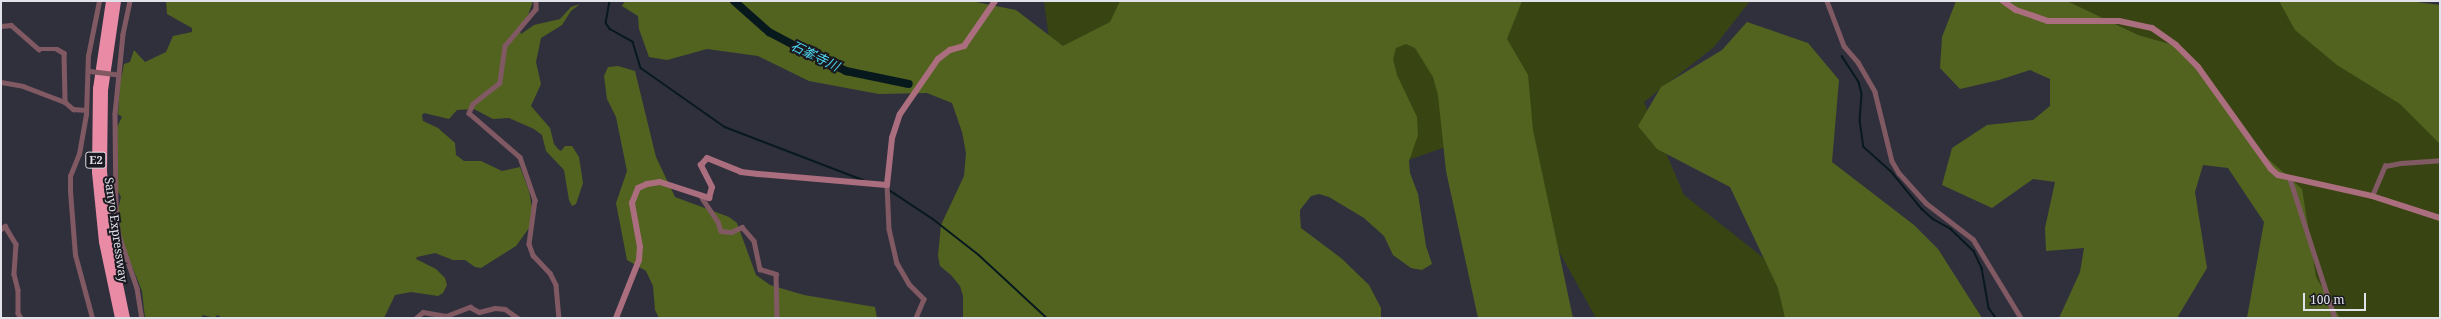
<!DOCTYPE html>
<html>
<head>
<meta charset="utf-8">
<style>
  body { margin:0 }
  #map { position:relative; width:2441px; height:319px; overflow:hidden; background:#30303d; font-family:"Noto Serif","Noto Sans JP",serif }
  div>[style] { position:absolute }
  .green>* { inset:0; background:#384513 }
  .forest>* { inset:0; background:#51631f }
  .stream>* { height:1.5px; margin:-0.75px; padding:0 0.75px; transform-origin:0.75px; border-radius:0.75px; background:#08191d }
  .river>* { height:8px; margin:-4px; padding:0 4px; transform-origin:4px; border-radius:4px; background:#08191d }
  .street>* { height:4.5px; margin:-2.25px; padding:0 2.25px; transform-origin:2.25px; border-radius:2.25px; background:#805963 }
  .secondary>* { height:6px; margin:-3px; padding:0 3px; transform-origin:3px; border-radius:3px; background:#ab6e7e }
  .highway>* { height:8px; margin:-4px; padding:0 4px; transform-origin:4px; border-radius:4px; background:#ea8ba6 }
  .street-bridge>* { height:4.5px; margin:-2.25px; padding:0 2.25px; transform-origin:2.25px; border-radius:2.25px; background:#805963 }
  span { translate:-50% -50%; white-space:nowrap; text-align:center; line-height:1.15; -webkit-text-stroke:4px #19191f; paint-order:stroke }
  .shield-label span { padding:1px 3px; background:#19191f; border:1px solid; border-radius:3px; -webkit-text-stroke-width:0 }
  .shield-label { font-size:11px; color:#e2e2eb; font-weight:700 }
  .street-label { font-size:12px; color:#e2e2eb }
  .water-label { font-size:13px; color:#4ed4ee; font-style:italic }
  .frame { position:absolute; inset:0; border:2px solid #e2e2eb; pointer-events:none }
  .scale { position:absolute; left:2303px; top:293px; width:63px; height:18px; box-sizing:border-box; border:2px solid #e2e2eb; border-top:0; padding-left:5px; font-size:12px; line-height:14px; white-space:nowrap; color:#e2e2eb; -webkit-text-stroke:3px #19191f; paint-order:stroke }
</style>
</head>
<body>
<div id="map">
  <div class="green">
    <i style="clip-path:polygon(1044px 1px,1750px 1px,1714px 47px,1644px 102px,1684px 195px,1789px 278px,1790px 318px,1596px 318px,1492px 131px,1379px 170px,1246px 207px,1041px 318px,1051px 53px)"></i>
    <i style="clip-path:polygon(1977px 1px,2387px 1px,2440px 122px,2440px 318px,2322px 318px,2282px 194px)"></i>
  </div>
  <div class="forest">
    <i style="clip-path:polygon(166px 1px,533px 1px,527px 18px,519px 28px,521px 34px,534px 25px,560px 19px,571px 7px,580px 4px,571px 11px,562px 25px,541px 38px,536px 62px,541px 84px,531px 106px,550px 128px,554px 144px,558px 149px,561px 151px,565px 146px,572px 146px,579px 157px,583px 183px,576px 204px,572px 206px,569px 200px,564px 170px,546px 151px,542px 135px,534px 129px,509px 118px,493px 119px,474px 109px,457px 110px,449px 119px,424px 113px,422px 115px,423px 121px,438px 128px,455px 143px,456px 155px,464px 161px,481px 161px,502px 171px,520px 167px,529px 191px,533px 213px,529px 228px,516px 246px,481px 268px,475px 267px,465px 260px,453px 260px,435px 253px,417px 257px,416px 259px,436px 269px,445px 278px,447px 285px,443px 293px,438px 296px,411px 292px,395px 295px,384px 318px,223px 318px,217px 315px,215px 318px,203px 315px,201px 318px,145px 318px,142px 291px,122px 241px,118px 209px,121px 197px,118px 191px,117px 127px,122px 117px,118px 114px,120px 84px,124px 64px,130px 62px,134px 50px,145px 62px,166px 52px,173px 36px,192px 32px,192px 28px,167px 14px)"></i>
    <i style="clip-path:polygon(625px 1px,971px 1px,1016px 10px,1063px 46px,1110px 22px,1120px 1px,1522px 1px,1507px 39px,1528px 75px,1533px 130px,1573px 318px,1478px 318px,1446px 171px,1438px 95px,1433px 77px,1415px 48px,1406px 44px,1396px 48px,1393px 59px,1397px 75px,1417px 117px,1418px 135px,1409px 161px,1410px 173px,1418px 194px,1426px 246px,1432px 264px,1422px 270px,1411px 268px,1393px 255px,1384px 236px,1364px 218px,1329px 197px,1319px 194px,1311px 196px,1300px 210px,1300px 215px,1301px 228px,1341px 258px,1369px 285px,1381px 308px,1381px 318px,963px 318px,963px 296px,960px 286px,951px 275px,940px 266px,938px 256px,941px 225px,964px 176px,966px 153px,962px 132px,952px 103px,927px 93px,879px 94px,809px 81px,758px 56px,707px 49px,667px 60px,649px 57px,639px 29px,638px 16px,622px 6px)"></i>
    <i style="clip-path:polygon(1956px 1px,2067px 1px,2138px 35px,2173px 45px,2211px 82px,2258px 150px,2302px 189px,2316px 277px,2340px 318px,2247px 318px,2264px 222px,2228px 168px,2203px 165px,2195px 192px,2207px 268px,2177px 318px,2059px 318px,2080px 272px,2084px 248px,2046px 251px,2045px 228px,2055px 182px,2033px 179px,1992px 208px,1942px 185px,1952px 148px,1987px 125px,2033px 120px,2050px 106px,2050px 79px,2030px 70px,1999px 80px,1960px 89px,1940px 68px,1942px 37px)"></i>
    <i style="clip-path:polygon(2279px 1px,2409px 1px,2440px 5px,2440px 144px,2400px 104px,2337px 65px,2295px 30px)"></i>
    <i style="clip-path:polygon(1747px 22px,1808px 43px,1839px 80px,1832px 162px,1914px 225px,1938px 249px,1982px 318px,1785px 318px,1778px 288px,1730px 187px,1657px 149px,1638px 126px,1661px 87px,1722px 50px)"></i>
    <i style="clip-path:polygon(618px 66px,635px 71px,656px 157px,675px 197px,729px 217px,737px 223px,756px 275px,770px 285px,804px 295px,875px 307px,877px 318px,659px 318px,655px 310px,653px 286px,646px 271px,627px 260px,616px 203px,627px 171px,616px 117px,607px 99px,604px 76px,608px 67px)"></i>
  </div>
  <div class="stream">
    <i style="left:610px;top:1px;width:22px;rotate:100deg"></i>
    <i style="left:606px;top:23px;width:7px;rotate:56deg"></i>
    <i style="left:610px;top:29px;width:26px;rotate:29deg"></i>
    <i style="left:633px;top:42px;width:27px;rotate:73deg"></i>
    <i style="left:641px;top:68px;width:103px;rotate:35.1deg"></i>
    <i style="left:725px;top:127px;width:148px;rotate:21deg"></i>
    <i style="left:1842px;top:56px;width:31px;rotate:57deg"></i>
    <i style="left:1859px;top:82px;width:12px;rotate:76deg"></i>
    <i style="left:1862px;top:94px;width:26px;rotate:94deg"></i>
    <i style="left:1860px;top:120px;width:27px;rotate:82deg"></i>
    <i style="left:1864px;top:147px;width:36px;rotate:42deg"></i>
    <i style="left:1891px;top:171px;width:49px;rotate:50.8deg"></i>
    <i style="left:1922px;top:209px;width:15px;rotate:42deg"></i>
    <i style="left:1933px;top:219px;width:21px;rotate:29deg"></i>
    <i style="left:1951px;top:229px;width:32px;rotate:44deg"></i>
    <i style="left:1974px;top:251px;width:19px;rotate:65deg"></i>
    <i style="left:1982px;top:268px;width:41px;rotate:80.1deg"></i>
    <i style="left:1989px;top:308px;width:12px;rotate:55deg"></i>
    <i style="left:889px;top:190px;width:53px;rotate:33.4deg"></i>
    <i style="left:933px;top:219px;width:58px;rotate:38deg"></i>
    <i style="left:979px;top:255px;width:93px;rotate:42.8deg"></i>
  </div>
  <div class="river">
    <i style="left:734px;top:1px;width:47px;rotate:41.5deg"></i>
    <i style="left:769px;top:32px;width:40px;rotate:28deg"></i>
    <i style="left:804px;top:51px;width:47px;rotate:25.5deg"></i>
    <i style="left:846px;top:71px;width:64px;rotate:11.7deg"></i>
  </div>
  <div class="street">
    <i style="left:130px;top:1px;width:34px;rotate:102deg"></i>
    <i style="left:123px;top:34px;width:80px;rotate:95.7deg"></i>
    <i style="left:115px;top:114px;width:93px;rotate:89.4deg"></i>
    <i style="left:116px;top:207px;width:25px;rotate:85deg"></i>
    <i style="left:118px;top:232px;width:59px;rotate:71.3deg"></i>
    <i style="left:137px;top:288px;width:30px;rotate:81deg"></i>
    <i style="left:536px;top:1px;width:8px;rotate:90deg"></i>
    <i style="left:536px;top:9px;width:48px;rotate:130deg"></i>
    <i style="left:505px;top:46px;width:37px;rotate:98deg"></i>
    <i style="left:500px;top:83px;width:34px;rotate:142deg"></i>
    <i style="left:473px;top:104px;width:10px;rotate:114deg"></i>
    <i style="left:469px;top:113px;width:67px;rotate:40.8deg"></i>
    <i style="left:520px;top:157px;width:46px;rotate:70.8deg"></i>
    <i style="left:535px;top:200px;width:44px;rotate:97.8deg"></i>
    <i style="left:529px;top:244px;width:12px;rotate:70deg"></i>
    <i style="left:533px;top:255px;width:25px;rotate:47deg"></i>
    <i style="left:550px;top:273px;width:13px;rotate:63deg"></i>
    <i style="left:556px;top:285px;width:33px;rotate:85deg"></i>
    <i style="left:1827px;top:1px;width:48px;rotate:69.3deg"></i>
    <i style="left:1844px;top:46px;width:21px;rotate:49deg"></i>
    <i style="left:1858px;top:62px;width:34px;rotate:60deg"></i>
    <i style="left:1875px;top:92px;width:71px;rotate:76.2deg"></i>
    <i style="left:1892px;top:161px;width:14px;rotate:60deg"></i>
    <i style="left:1899px;top:173px;width:40px;rotate:48deg"></i>
    <i style="left:1926px;top:203px;width:59px;rotate:37.5deg"></i>
    <i style="left:1973px;top:239px;width:92px;rotate:58.7deg"></i>
    <i style="left:1px;top:26px;width:10px;rotate:-6deg"></i>
    <i style="left:11px;top:25px;width:37px;rotate:41deg"></i>
    <i style="left:39px;top:49px;width:18px"></i>
    <i style="left:57px;top:49px;width:8px;rotate:30deg"></i>
    <i style="left:64px;top:53px;width:49px;rotate:88.8deg"></i>
    <i style="left:1px;top:82px;width:22px;rotate:10deg"></i>
    <i style="left:23px;top:86px;width:45px;rotate:20.9deg"></i>
    <i style="left:65px;top:102px;width:11px;rotate:41deg"></i>
    <i style="left:73px;top:109px;width:13px;rotate:4deg"></i>
    <i style="left:2290px;top:179px;width:146px;rotate:72.1deg"></i>
    <i style="left:887px;top:185px;width:44px;rotate:87.4deg"></i>
    <i style="left:889px;top:229px;width:35px;rotate:77deg"></i>
    <i style="left:897px;top:263px;width:24px;rotate:60deg"></i>
    <i style="left:909px;top:284px;width:21px;rotate:45deg"></i>
    <i style="left:924px;top:299px;width:21px;rotate:113deg"></i>
    <i style="left:2372px;top:196px;width:33px;rotate:-67deg"></i>
    <i style="left:2385px;top:166px;width:16px;rotate:-11deg"></i>
    <i style="left:2401px;top:163px;width:39px;rotate:-4deg"></i>
    <i style="left:702px;top:198px;width:29px;rotate:56deg"></i>
    <i style="left:718px;top:222px;width:9px;rotate:72deg"></i>
    <i style="left:721px;top:231px;width:10px;rotate:6deg"></i>
    <i style="left:731px;top:232px;width:12px;rotate:-24deg"></i>
    <i style="left:742px;top:227px;width:18px;rotate:49deg"></i>
    <i style="left:754px;top:241px;width:29px;rotate:78deg"></i>
    <i style="left:760px;top:269px;width:17px;rotate:17deg"></i>
    <i style="left:776px;top:274px;width:44px;rotate:88.7deg"></i>
    <i style="left:1px;top:229px;width:5px;rotate:-37deg"></i>
    <i style="left:5px;top:226px;width:21px;rotate:59deg"></i>
    <i style="left:16px;top:244px;width:30px;rotate:94deg"></i>
    <i style="left:14px;top:274px;width:16px;rotate:76deg"></i>
    <i style="left:18px;top:290px;width:23px;rotate:90deg"></i>
    <i style="left:18px;top:313px;width:6px;rotate:59deg"></i>
    <i style="left:92px;top:318px;width:65px;rotate:-105.1deg"></i>
    <i style="left:75px;top:255px;width:63px;rotate:-94.5deg"></i>
    <i style="left:70px;top:192px;width:16px;rotate:-90deg"></i>
    <i style="left:70px;top:176px;width:24px;rotate:-68deg"></i>
    <i style="left:79px;top:154px;width:40px;rotate:-80deg"></i>
    <i style="left:86px;top:115px;width:59px;rotate:-88.1deg"></i>
    <i style="left:88px;top:56px;width:56px;rotate:-78.7deg"></i>
    <i style="left:416px;top:318px;width:9px;rotate:-41deg"></i>
    <i style="left:423px;top:312px;width:23px;rotate:10deg"></i>
    <i style="left:446px;top:316px;width:26px;rotate:-21deg"></i>
    <i style="left:470px;top:307px;width:10px;rotate:29deg"></i>
    <i style="left:479px;top:312px;width:16px;rotate:-14deg"></i>
    <i style="left:495px;top:308px;width:10px;rotate:6deg"></i>
    <i style="left:505px;top:309px;width:16px;rotate:35deg"></i>
  </div>
  <div class="secondary">
    <i style="left:2003px;top:1px;width:16px;rotate:35deg"></i>
    <i style="left:2016px;top:10px;width:34px;rotate:19deg"></i>
    <i style="left:2048px;top:21px;width:71px"></i>
    <i style="left:2119px;top:21px;width:34px;rotate:12deg"></i>
    <i style="left:2152px;top:28px;width:29px;rotate:35deg"></i>
    <i style="left:2176px;top:45px;width:31px;rotate:45deg"></i>
    <i style="left:2198px;top:67px;width:125px;rotate:54.4deg"></i>
    <i style="left:2271px;top:169px;width:9px;rotate:41deg"></i>
    <i style="left:2278px;top:175px;width:96px;rotate:12.6deg"></i>
    <i style="left:2372px;top:196px;width:71px;rotate:17.9deg"></i>
    <i style="left:616px;top:318px;width:62px;rotate:-68.4deg"></i>
    <i style="left:639px;top:260px;width:13px;rotate:-86deg"></i>
    <i style="left:640px;top:247px;width:45px;rotate:-100.3deg"></i>
    <i style="left:632px;top:203px;width:16px;rotate:-68deg"></i>
    <i style="left:638px;top:188px;width:10px;rotate:-24deg"></i>
    <i style="left:647px;top:184px;width:13px;rotate:-9deg"></i>
    <i style="left:660px;top:182px;width:52px;rotate:18.1deg"></i>
    <i style="left:709px;top:198px;width:11px;rotate:-75deg"></i>
    <i style="left:712px;top:187px;width:25px;rotate:-117deg"></i>
    <i style="left:701px;top:165px;width:9px;rotate:-49deg"></i>
    <i style="left:707px;top:158px;width:37px;rotate:22deg"></i>
    <i style="left:741px;top:172px;width:17px;rotate:7deg"></i>
    <i style="left:758px;top:174px;width:129px;rotate:4.9deg"></i>
    <i style="left:887px;top:185px;width:47px;rotate:-83.9deg"></i>
    <i style="left:892px;top:138px;width:25px;rotate:-72deg"></i>
    <i style="left:900px;top:114px;width:67px;rotate:-55.4deg"></i>
    <i style="left:938px;top:59px;width:15px;rotate:-37deg"></i>
    <i style="left:950px;top:50px;width:15px;rotate:-16deg"></i>
    <i style="left:964px;top:46px;width:55px;rotate:-55.4deg"></i>
  </div>
  <div class="highway">
    <i style="left:110px;top:1px;width:89px;rotate:98.4deg"></i>
    <i style="left:97px;top:89px;width:83px;rotate:90.7deg"></i>
    <i style="left:96px;top:172px;width:70px;rotate:84.3deg"></i>
    <i style="left:103px;top:242px;width:78px;rotate:78.1deg"></i>
    <i style="left:117px;top:1px;width:90px;rotate:98.3deg"></i>
    <i style="left:104px;top:90px;width:82px;rotate:90.7deg"></i>
    <i style="left:103px;top:172px;width:69px;rotate:84.2deg"></i>
    <i style="left:110px;top:241px;width:79px;rotate:78.3deg"></i>
  </div>
  <div class="street-bridge">
    <i style="left:90px;top:71px;width:26px;rotate:7deg"></i>
  </div>
  <div class="shield-label">
    <span style="left:96px;top:160px">E2</span>
  </div>
  <div class="street-label">
    <span style="left:116px;top:230px;rotate:82deg">Sanyo Expressway</span>
  </div>
  <div class="water-label">
    <span style="left:815px;top:56px;rotate:26deg">石峯寺川</span>
  </div>
  <div class="frame"></div>
  <div class="scale">100 m</div>
</div>
</body>
</html>
